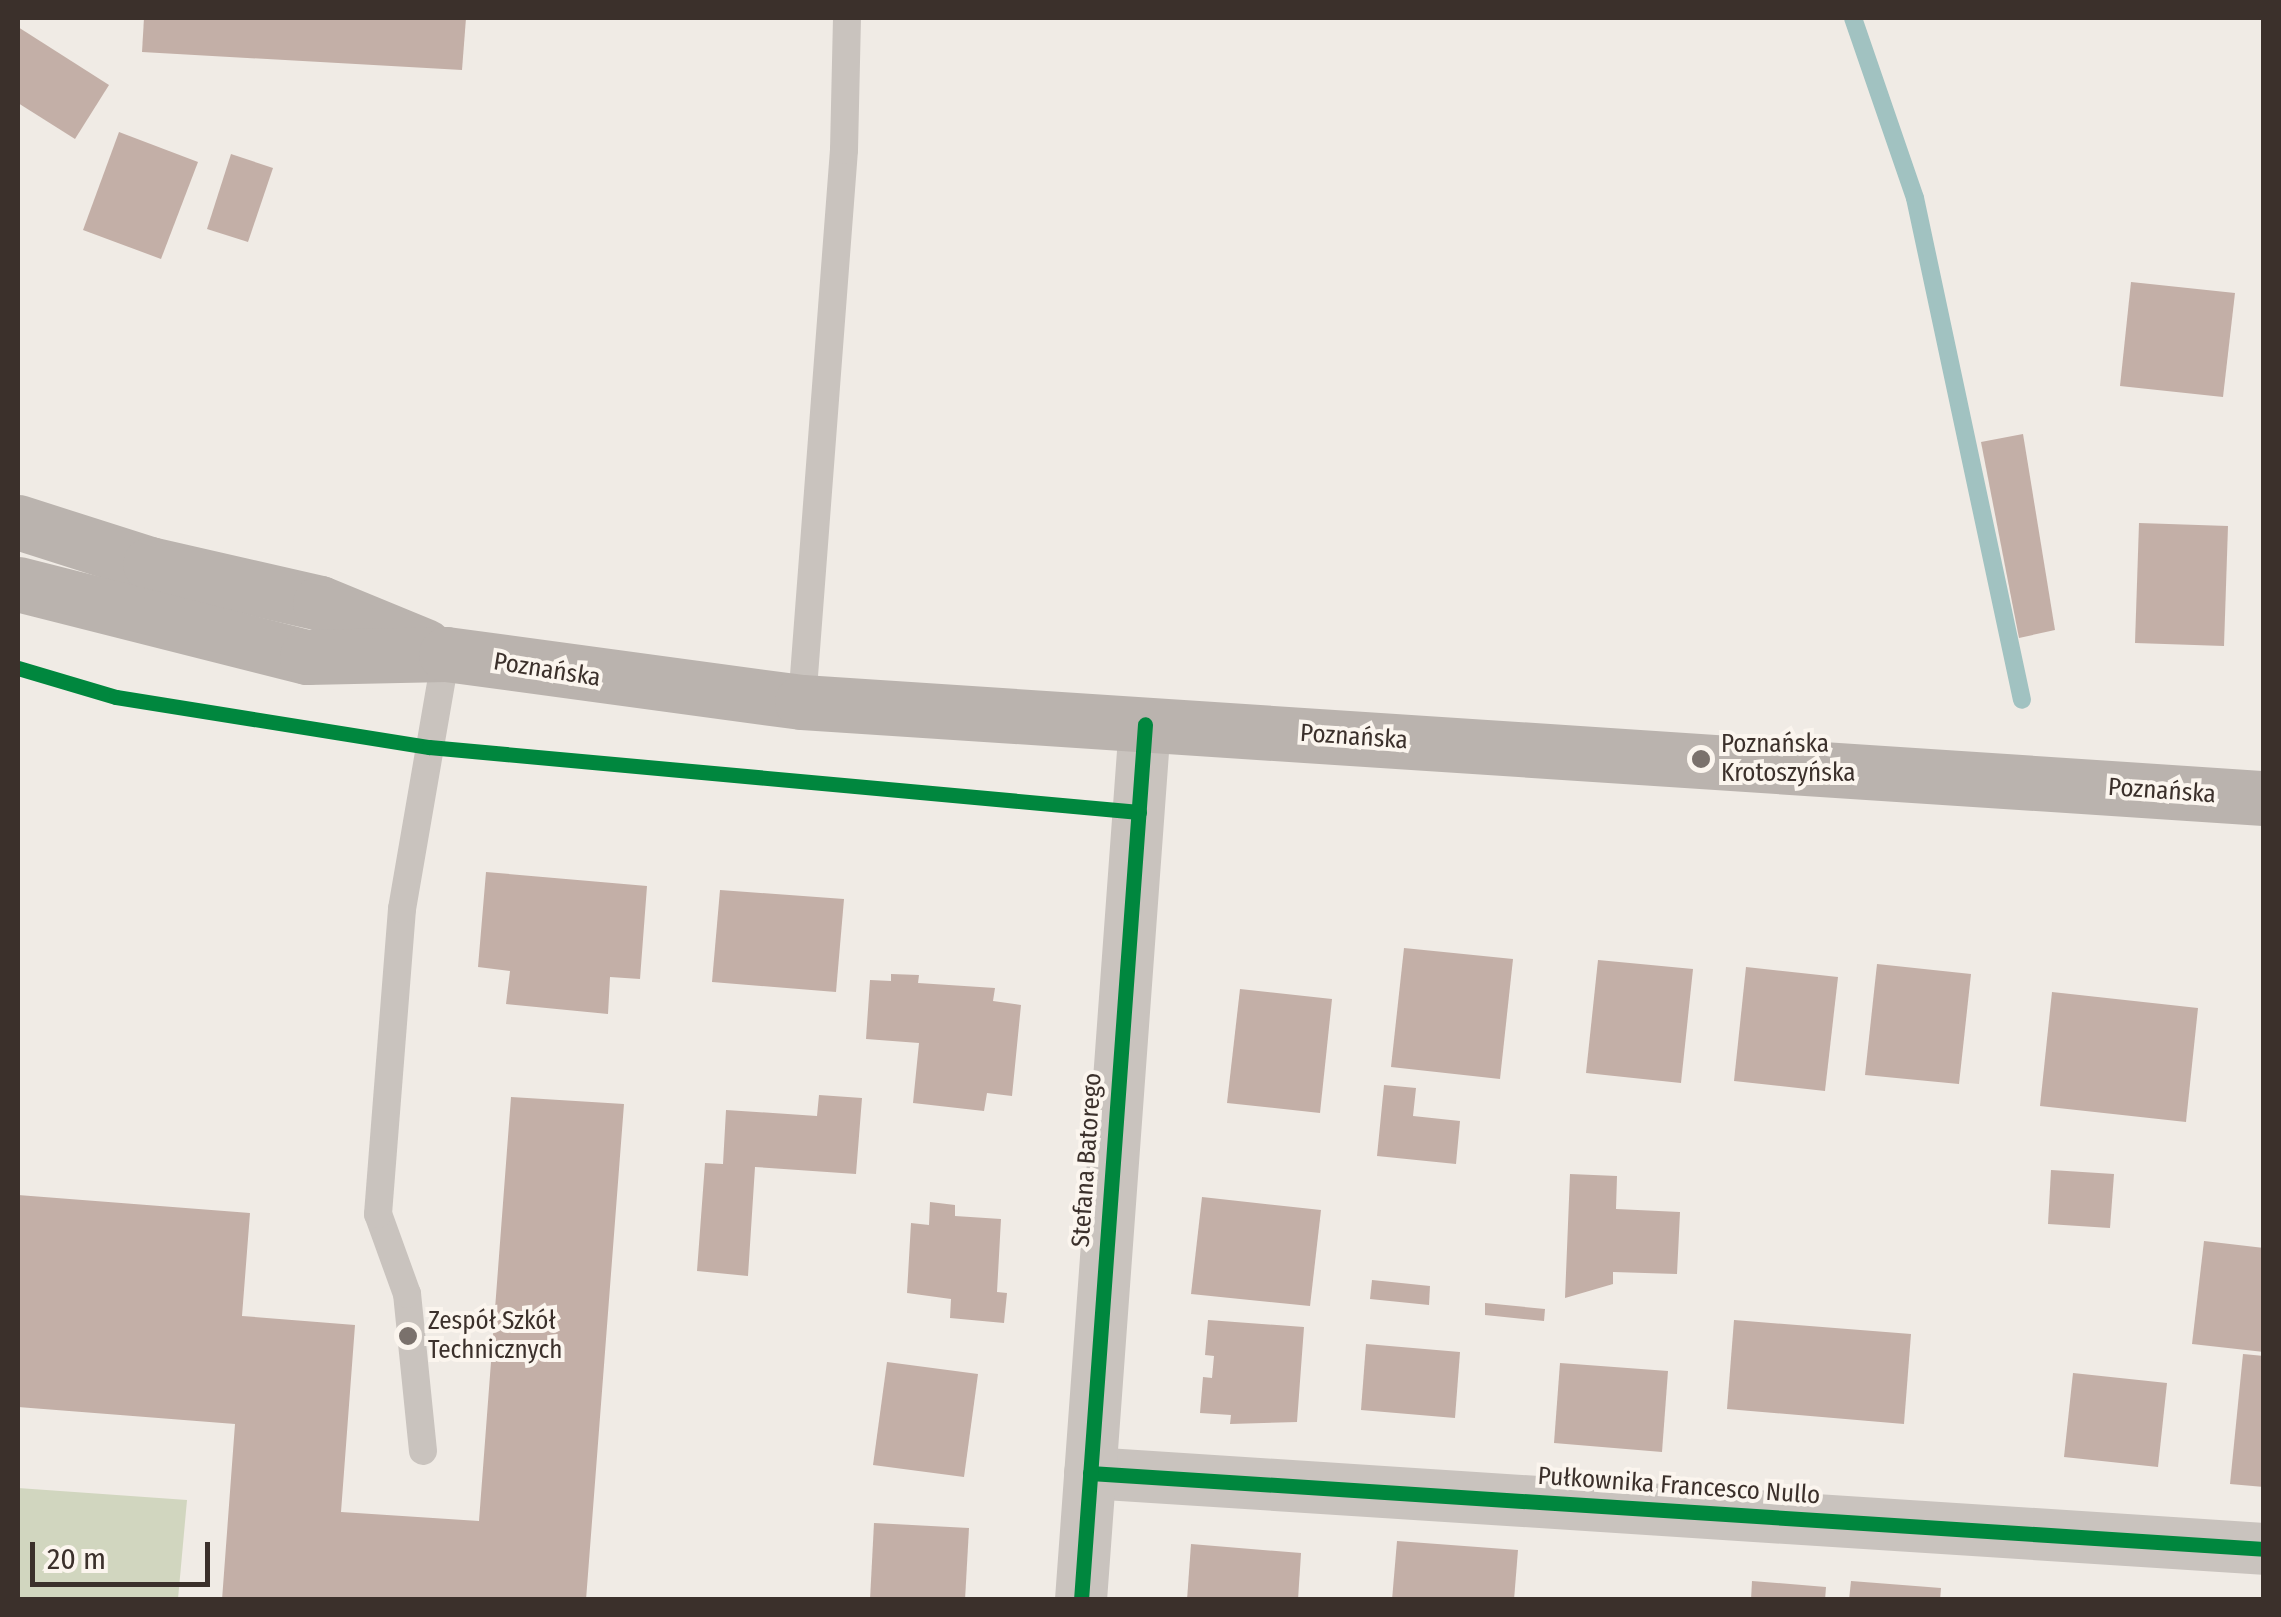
<!DOCTYPE html>
<html>
<head>
<meta charset="utf-8">
<style>
  body { margin:0 }
  #map { position:relative; width:2281px; height:1617px; overflow:hidden; background:#f0ebe5; font-family:"Fira Sans Condensed",sans-serif }
  div>[style] { position:absolute }
  .green>* { inset:0; background:#d1d6bf }
  .stream>* { height:18px; margin:-9px; padding:0 9px; transform-origin:9px; border-radius:9px; background:#a1c2c1 }
  .building>* { inset:0; background:#c3afa7 }
  .service>* { height:28px; margin:-14px; padding:0 14px; transform-origin:14px; border-radius:14px; background:#c9c3be }
  .minor>* { height:52px; margin:-26px; padding:0 26px; transform-origin:26px; border-radius:26px; background:#c9c3be }
  .secondary>* { height:55px; margin:-27.5px; padding:0 27.5px; transform-origin:27.5px; border-radius:27.5px; background:#bab3ae }
  .cycleway>* { height:15px; margin:-7.5px; padding:0 7.5px; transform-origin:7.5px; border-radius:7.5px; background:#00873e }
  .dots>* { width:28px; height:28px; translate:-50% -50%; box-sizing:border-box; border:5px solid #fbf5ee; border-radius:50% }
  span { translate:-50% -50%; white-space:nowrap; text-align:center; line-height:1.15; -webkit-text-stroke:8px #fbf5ee; paint-order:stroke }
  .street-label { font-size:25px; color:#3b302b }
  .poi-label { font-size:25px; color:#3b302b }
  .left { translate:0 -50%; text-align:left }
  .frame { position:absolute; inset:0; border:20px solid #3b302b; pointer-events:none }
  .scale { position:absolute; left:30px; top:1542px; width:180px; height:45px; box-sizing:border-box; border:5px solid #3b302b; border-top:0; padding-left:12px; font-size:30px; line-height:35px; white-space:nowrap; color:#3b302b; -webkit-text-stroke:8px #fbf5ee; paint-order:stroke }
</style>
</head>
<body>
<div id="map">
  <div class="green">
    <i style="clip-path:polygon(18px 1488px,187px 1500px,178px 1599px,18px 1599px)"></i>
  </div>
  <div class="stream">
    <i style="left:1853px;top:18px;width:190px;rotate:71deg"></i>
    <i style="left:1915px;top:198px;width:513px;rotate:77.97deg"></i>
  </div>
  <div class="building">
    <i style="clip-path:polygon(144px 18px,466px 18px,462px 70px,142px 52px)"></i>
    <i style="clip-path:polygon(18px 27px,109px 85px,75px 139px,18px 103px)"></i>
    <i style="clip-path:polygon(119px 132px,198px 162px,161px 259px,83px 230px)"></i>
    <i style="clip-path:polygon(231px 154px,273px 168px,248px 242px,207px 229px)"></i>
    <i style="clip-path:polygon(2131px 282px,2235px 293px,2223px 397px,2120px 386px)"></i>
    <i style="clip-path:polygon(2023px 434px,2055px 630px,2019px 638px,1981px 442px)"></i>
    <i style="clip-path:polygon(2139px 523px,2228px 526px,2224px 646px,2135px 643px)"></i>
    <i style="clip-path:polygon(486px 872px,647px 886px,640px 979px,610px 977px,608px 1014px,506px 1004px,510px 971px,478px 967px)"></i>
    <i style="clip-path:polygon(720px 890px,844px 899px,836px 992px,712px 982px)"></i>
    <i style="clip-path:polygon(1404px 948px,1513px 959px,1500px 1079px,1391px 1067px)"></i>
    <i style="clip-path:polygon(1598px 960px,1693px 969px,1681px 1083px,1586px 1073px)"></i>
    <i style="clip-path:polygon(1877px 964px,1971px 974px,1959px 1084px,1865px 1075px)"></i>
    <i style="clip-path:polygon(1746px 967px,1838px 977px,1825px 1091px,1734px 1081px)"></i>
    <i style="clip-path:polygon(891px 974px,919px 975px,918px 983px,995px 988px,993px 1001px,1021px 1005px,1012px 1096px,987px 1093px,984px 1111px,913px 1103px,919px 1043px,866px 1039px,870px 980px,891px 981px)"></i>
    <i style="clip-path:polygon(1240px 989px,1332px 999px,1320px 1113px,1227px 1103px)"></i>
    <i style="clip-path:polygon(2052px 992px,2198px 1008px,2186px 1122px,2040px 1106px)"></i>
    <i style="clip-path:polygon(1384px 1085px,1416px 1088px,1413px 1116px,1460px 1121px,1456px 1164px,1377px 1156px)"></i>
    <i style="clip-path:polygon(819px 1095px,862px 1098px,856px 1174px,755px 1167px,748px 1276px,697px 1271px,705px 1163px,723px 1164px,726px 1110px,817px 1116px)"></i>
    <i style="clip-path:polygon(511px 1097px,624px 1104px,586px 1600px,222px 1600px,235px 1424px,18px 1407px,18px 1195px,250px 1213px,242px 1316px,355px 1325px,341px 1512px,479px 1521px)"></i>
    <i style="clip-path:polygon(2051px 1170px,2114px 1174px,2110px 1228px,2048px 1224px)"></i>
    <i style="clip-path:polygon(1570px 1174px,1617px 1176px,1616px 1209px,1680px 1212px,1677px 1274px,1613px 1272px,1613px 1284px,1565px 1298px)"></i>
    <i style="clip-path:polygon(1202px 1197px,1321px 1210px,1310px 1306px,1191px 1294px)"></i>
    <i style="clip-path:polygon(930px 1202px,955px 1205px,955px 1216px,1001px 1219px,997px 1292px,1007px 1293px,1004px 1323px,950px 1318px,951px 1299px,907px 1293px,911px 1223px,929px 1225px)"></i>
    <i style="clip-path:polygon(2204px 1241px,2264px 1248px,2264px 1352px,2192px 1344px)"></i>
    <i style="clip-path:polygon(1372px 1280px,1430px 1286px,1429px 1305px,1370px 1299px)"></i>
    <i style="clip-path:polygon(1485px 1303px,1545px 1309px,1544px 1321px,1485px 1315px)"></i>
    <i style="clip-path:polygon(1208px 1320px,1304px 1327px,1297px 1422px,1230px 1424px,1231px 1415px,1200px 1413px,1203px 1377px,1212px 1378px,1214px 1356px,1205px 1355px)"></i>
    <i style="clip-path:polygon(1734px 1320px,1911px 1334px,1904px 1424px,1727px 1409px)"></i>
    <i style="clip-path:polygon(1366px 1344px,1460px 1352px,1455px 1418px,1361px 1410px)"></i>
    <i style="clip-path:polygon(2243px 1354px,2264px 1356px,2264px 1487px,2230px 1484px)"></i>
    <i style="clip-path:polygon(887px 1362px,978px 1374px,964px 1477px,873px 1465px)"></i>
    <i style="clip-path:polygon(1560px 1363px,1668px 1371px,1662px 1452px,1554px 1443px)"></i>
    <i style="clip-path:polygon(2073px 1373px,2167px 1383px,2158px 1467px,2064px 1457px)"></i>
    <i style="clip-path:polygon(874px 1523px,969px 1528px,965px 1600px,870px 1600px)"></i>
    <i style="clip-path:polygon(1397px 1541px,1518px 1550px,1514px 1600px,1392px 1600px)"></i>
    <i style="clip-path:polygon(1191px 1544px,1301px 1553px,1298px 1600px,1187px 1600px)"></i>
    <i style="clip-path:polygon(1752px 1581px,1826px 1587px,1825px 1600px,1751px 1600px)"></i>
    <i style="clip-path:polygon(1851px 1581px,1941px 1588px,1940px 1600px,1849px 1600px)"></i>
  </div>
  <div class="service">
    <i style="left:802px;top:702px;width:554px;rotate:-85.65deg"></i>
    <i style="left:844px;top:150px;width:132px;rotate:-88.7deg"></i>
    <i style="left:423px;top:1451px;width:158px;rotate:-95.8deg"></i>
    <i style="left:407px;top:1294px;width:85px;rotate:-109.9deg"></i>
    <i style="left:378px;top:1214px;width:306px;rotate:-85.5deg"></i>
    <i style="left:402px;top:909px;width:259px;rotate:-80.2deg"></i>
  </div>
  <div class="minor">
    <i style="left:1090px;top:1473px;width:1176px;rotate:3.7deg"></i>
    <i style="left:1081px;top:1600px;width:878px;rotate:-85.82deg"></i>
  </div>
  <div class="secondary">
    <i style="left:18px;top:522px;width:139px;rotate:17.7deg"></i>
    <i style="left:150px;top:564px;width:174px;rotate:12.9deg"></i>
    <i style="left:320px;top:603px;width:113px;rotate:22.3deg"></i>
    <i style="left:18px;top:584px;width:298px;rotate:14.2deg"></i>
    <i style="left:307px;top:657px;width:139px;rotate:-1.2deg"></i>
    <i style="left:446px;top:654px;width:359px;rotate:7.7deg"></i>
    <i style="left:802px;top:702px;width:1465px;rotate:3.76deg"></i>
  </div>
  <div class="cycleway">
    <i style="left:18px;top:668px;width:102px;rotate:16.5deg"></i>
    <i style="left:116px;top:697px;width:317px;rotate:9.1deg"></i>
    <i style="left:429px;top:747px;width:713px;rotate:5.23deg"></i>
    <i style="left:1090px;top:1473px;width:1176px;rotate:3.7deg"></i>
    <i style="left:1081px;top:1600px;width:878px;rotate:-85.82deg"></i>
  </div>
  <div class="dots">
    <i style="left:1701px;top:759px;background:#7a716c"></i>
    <i style="left:408px;top:1336px;background:#7a716c"></i>
  </div>
  <div class="street-label">
    <span style="left:547px;top:670px;rotate:9deg">Poznańska</span>
    <span style="left:1354px;top:737px;rotate:4deg">Poznańska</span>
    <span style="left:2162px;top:791px;rotate:4deg">Poznańska</span>
    <span style="left:1087px;top:1160px;rotate:-86deg">Stefana Batorego</span>
    <span style="left:1679px;top:1486px;rotate:4deg">Pułkownika Francesco Nullo</span>
  </div>
  <div class="poi-label">
    <span class="left" style="left:1721px;top:759px">Poznańska<br>Krotoszyńska</span>
    <span class="left" style="left:428px;top:1336px">Zespół Szkół<br>Technicznych</span>
  </div>
  <div class="frame"></div>
  <div class="scale">20 m</div>
</div>
</body>
</html>
